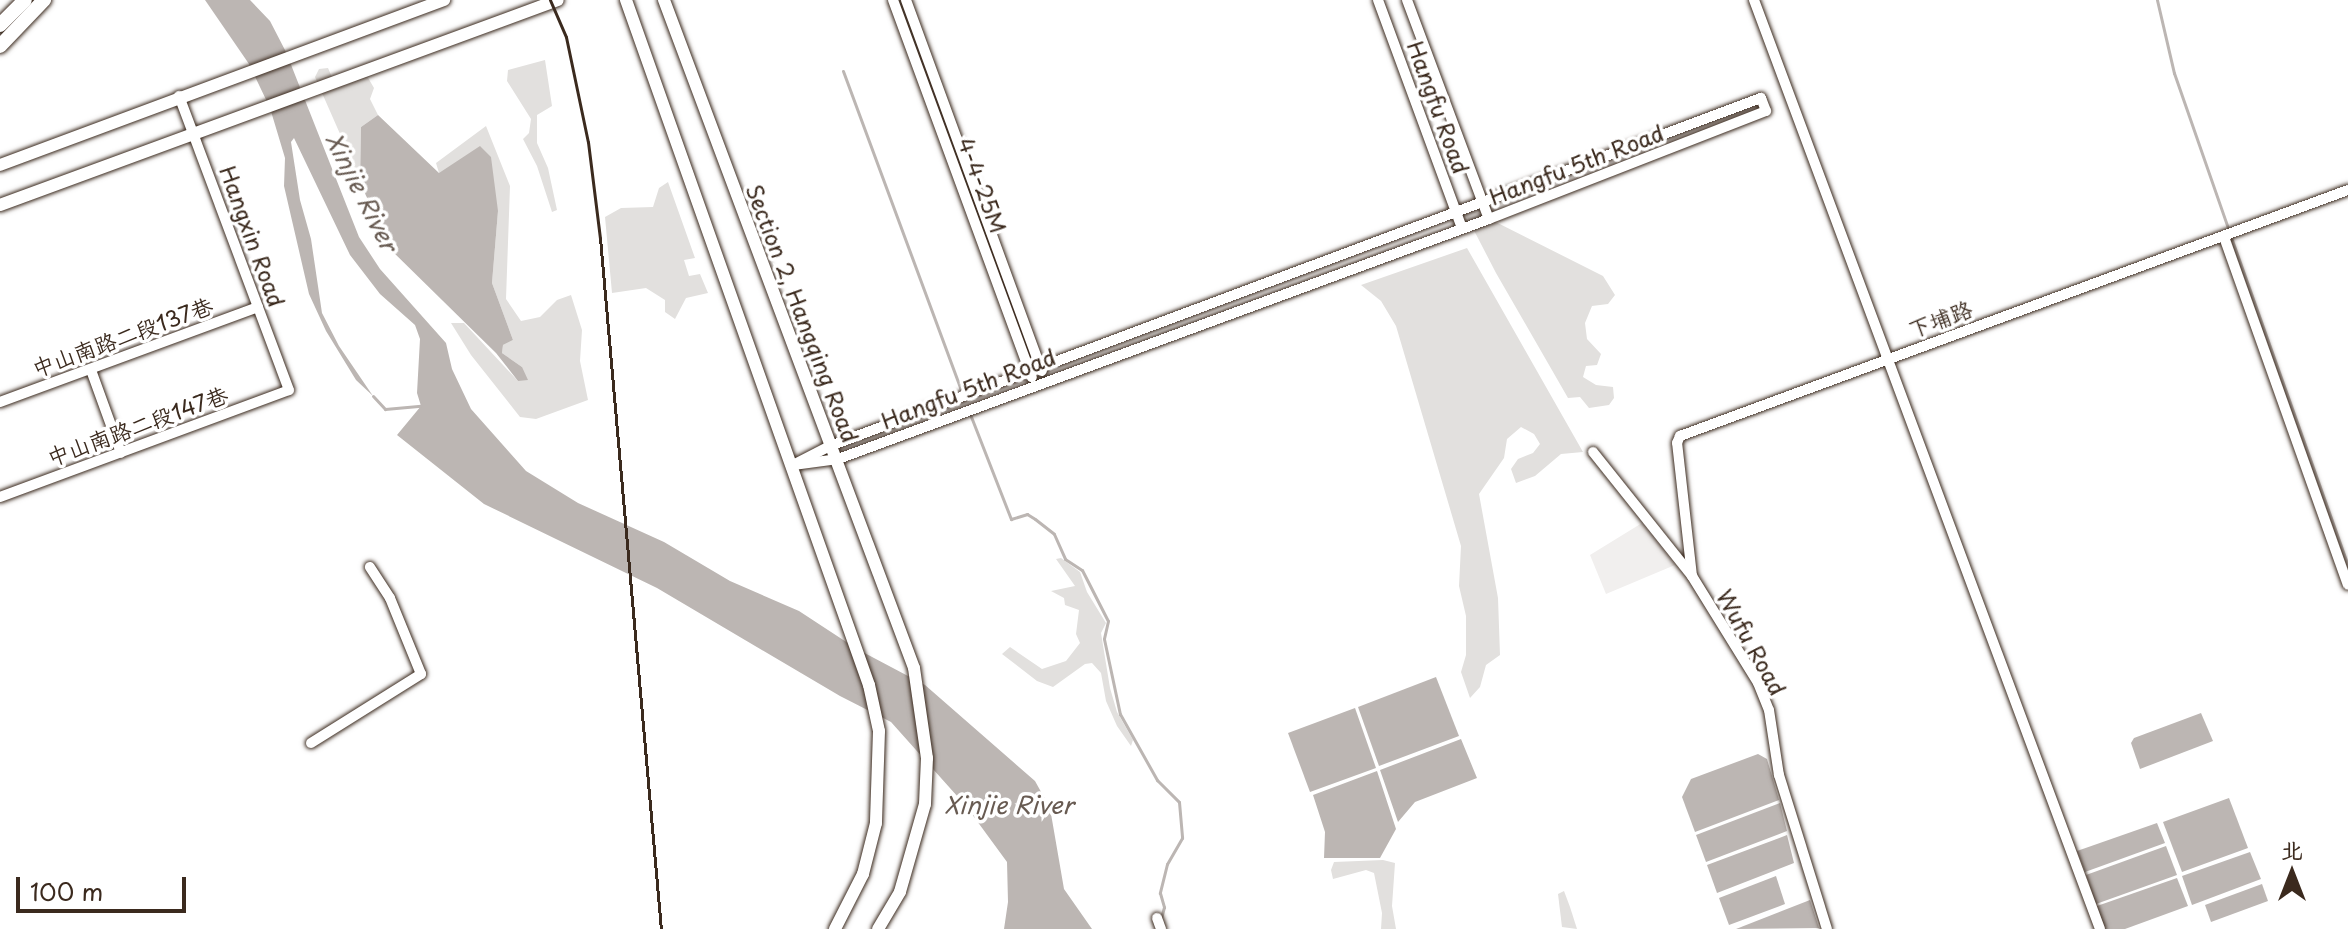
<!DOCTYPE html>
<html>
<head>
<meta charset="utf-8">
<style>
  body { margin:0 }
  #map { position:relative; width:2348px; height:929px; overflow:hidden; background:#fff; font-family:"Playpen Sans","LXGW WenKai TC",sans-serif }
  div>[style] { position:absolute }
  .built>* { inset:0; background:#f1efee }
  .green>* { inset:0; background:#e2e0de }
  .water>* { inset:0; background:#bcb6b3 }
  .stream>* { height:3px; margin:-1.5px; padding:0 1.5px; transform-origin:1.5px; border-radius:1.5px; background:#bcb6b3 }
  .roads { filter:drop-shadow(0 0 2px #3b2a1e) drop-shadow(0 0 2px #3b2a1e) }
  .minor>* { height:10px; margin:-5px; padding:0 5px; transform-origin:5px; border-radius:5px; background:#fff }
  .tertiary>* { height:12px; margin:-6px; padding:0 6px; transform-origin:6px; border-radius:6px; background:#fff }
  .secondary>* { height:14px; margin:-7px; padding:0 7px; transform-origin:7px; border-radius:7px; background:#fff }
  .rail>* { height:3px; margin:-1.5px; padding:0 1.5px; transform-origin:1.5px; border-radius:1.5px; background:#3b2a1e }
  span { translate:-50% -50%; white-space:nowrap; text-align:center; line-height:1.15; -webkit-text-stroke:7px #fff; paint-order:stroke }
  .street-label { font-size:22px; color:#3b2a1e }
  .water-label { font-size:24px; color:#685b52; font-style:italic }
  .north { position:absolute; left:2252px; top:833px; width:80px; height:80px; -webkit-text-stroke:6px #fff; paint-order:stroke; rotate:0deg; font-size:22px; font-weight:700; line-height:32px; text-align:center; color:#3b2a1e }
  .north::after { content:''; display:block; margin:auto; width:28px; height:36px; background:#3b2a1e; clip-path:polygon(50% 0,100% 100%,50% 72%,0 100%) }
  .scale { position:absolute; left:16px; top:877px; width:170px; height:36px; box-sizing:border-box; border:4px solid #3b2a1e; border-top:0; padding-left:10px; font-size:24px; line-height:28px; white-space:nowrap; color:#3b2a1e; -webkit-text-stroke:6px #fff; paint-order:stroke }
</style>
</head>
<body>
<div id="map">
  <div class="built">
    <i style="clip-path:polygon(1642px 523px,1675px 565px,1606px 594px,1590px 555px)"></i>
  </div>
  <div class="green">
    <i style="clip-path:polygon(545px 60px,552px 106px,537px 115px,537px 143px,548px 168px,557px 210px,552px 212px,537px 166px,523px 139px,529px 133px,531px 119px,507px 81px,508px 70px)"></i>
    <i style="clip-path:polygon(328px 68px,334px 82px,346px 85px,367px 76px,374px 88px,370px 99px,378px 115px,361px 127px,360px 182px,344px 156px,344px 143px,315px 77px,319px 69px)"></i>
    <i style="clip-path:polygon(486px 126px,510px 186px,506px 299px,521px 321px,540px 317px,557px 300px,571px 295px,582px 330px,580px 361px,588px 400px,536px 419px,520px 417px,471px 355px,451px 323px,464px 323px,518px 381px,522px 367px,502px 353px,503px 345px,513px 340px,492px 283px,498px 211px,439px 173px,436px 163px)"></i>
    <i style="clip-path:polygon(668px 182px,695px 258px,684px 260px,689px 276px,700px 274px,708px 293px,686px 298px,675px 319px,665px 312px,665px 300px,646px 288px,612px 293px,605px 217px,621px 208px,653px 207px,659px 188px)"></i>
    <i style="clip-path:polygon(1468px 208px,1603px 276px,1615px 295px,1608px 304px,1592px 306px,1585px 323px,1587px 339px,1601px 354px,1597px 365px,1586px 366px,1583px 377px,1596px 385px,1613px 387px,1614px 398px,1609px 405px,1589px 408px,1580px 397px,1568px 398px,1496px 273px,1466px 215px)"></i>
    <i style="clip-path:polygon(1467px 248px,1583px 452px,1561px 454px,1535px 476px,1516px 483px,1511px 469px,1518px 459px,1533px 453px,1540px 444px,1534px 434px,1521px 427px,1507px 439px,1504px 458px,1479px 494px,1498px 598px,1500px 655px,1486px 665px,1480px 687px,1470px 698px,1461px 672px,1466px 655px,1466px 616px,1459px 586px,1461px 546px,1396px 326px,1381px 301px,1361px 285px)"></i>
    <i style="clip-path:polygon(1061px 558px,1080px 572px,1087px 592px,1106px 623px,1101px 633px,1110px 688px,1117px 712px,1133px 740px,1131px 746px,1117px 726px,1106px 701px,1101px 673px,1092px 663px,1085px 664px,1053px 687px,1037px 681px,1002px 654px,1010px 647px,1042px 669px,1066px 661px,1080px 643px,1076px 634px,1079px 610px,1065px 605px,1064px 598px,1051px 591px,1075px 586px,1056px 559px)"></i>
    <i style="clip-path:polygon(1383px 860px,1395px 863px,1392px 906px,1396px 929px,1381px 929px,1382px 913px,1374px 873px,1366px 870px,1333px 879px,1331px 870px,1334px 862px)"></i>
    <i style="clip-path:polygon(1564px 891px,1570px 907px,1577px 929px,1562px 927px,1558px 894px)"></i>
  </div>
  <div class="water">
    <i style="clip-path:polygon(205px 0,250px 0,270px 21px,286px 52px,359px 237px,380px 269px,446px 343px,452px 369px,471px 409px,526px 471px,578px 503px,664px 542px,730px 581px,799px 611px,857px 649px,925px 685px,1035px 781px,1050px 808px,1064px 889px,1092px 929px,1004px 929px,1008px 902px,1007px 862px,966px 806px,891px 722px,840px 696px,657px 588px,484px 504px,397px 435px,421px 406px,417px 393px,420px 339px,415px 325px,380px 294px,350px 255px,294px 138px,291px 142px,300px 200px,311px 239px,322px 313px,339px 346px,373px 396px,356px 380px,326px 331px,309px 294px,284px 186px,285px 158px,270px 108px,249px 64px)"></i>
    <i style="clip-path:polygon(378px 115px,439px 173px,480px 146px,491px 157px,498px 211px,492px 283px,513px 340px,503px 345px,502px 353px,522px 367px,528px 380px,518px 381px,496px 353px,389px 248px,360px 182px,361px 127px)"></i>
    <i style="clip-path:polygon(1436px 677px,1459px 736px,1379px 766px,1358px 707px)"></i>
    <i style="clip-path:polygon(1355px 708px,1376px 768px,1310px 792px,1288px 733px)"></i>
    <i style="clip-path:polygon(2201px 713px,2213px 741px,2140px 769px,2131px 743px,2134px 738px)"></i>
    <i style="clip-path:polygon(1461px 739px,1477px 778px,1415px 802px,1398px 822px,1380px 770px)"></i>
    <i style="clip-path:polygon(1758px 754px,1767px 759px,1779px 800px,1695px 832px,1682px 797px,1691px 779px)"></i>
    <i style="clip-path:polygon(1377px 771px,1396px 829px,1380px 858px,1324px 858px,1325px 832px,1313px 795px)"></i>
    <i style="clip-path:polygon(2229px 798px,2248px 848px,2182px 872px,2163px 822px)"></i>
    <i style="clip-path:polygon(1780px 803px,1787px 831px,1706px 862px,1696px 835px)"></i>
    <i style="clip-path:polygon(2157px 823px,2165px 843px,2085px 872px,2077px 851px)"></i>
    <i style="clip-path:polygon(1787px 835px,1794px 863px,1717px 893px,1707px 865px)"></i>
    <i style="clip-path:polygon(2166px 846px,2177px 875px,2096px 904px,2086px 875px)"></i>
    <i style="clip-path:polygon(2250px 852px,2261px 879px,2192px 905px,2182px 876px)"></i>
    <i style="clip-path:polygon(1776px 876px,1785px 904px,1729px 925px,1719px 898px)"></i>
    <i style="clip-path:polygon(2177px 878px,2188px 906px,2125px 929px,2105px 929px,2097px 906px)"></i>
    <i style="clip-path:polygon(2262px 884px,2268px 901px,2211px 922px,2205px 905px)"></i>
    <i style="clip-path:polygon(1810px 900px,1819px 928px,1736px 929px)"></i>
  </div>
  <div class="stream">
    <i style="left:2157px;top:0;width:75px;rotate:76.9deg"></i>
    <i style="left:2174px;top:73px;width:164px;rotate:70.8deg"></i>
    <i style="left:843px;top:71px;width:342px;rotate:69.7deg"></i>
    <i style="left:2232px;top:240px;width:346px;rotate:70.4deg"></i>
    <i style="left:373px;top:396px;width:18px;rotate:47deg"></i>
    <i style="left:385px;top:409px;width:36px;rotate:-5deg"></i>
    <i style="left:970px;top:414px;width:113px;rotate:68.7deg"></i>
    <i style="left:1011px;top:519px;width:17px;rotate:-17deg"></i>
    <i style="left:1027px;top:514px;width:9px;rotate:32deg"></i>
    <i style="left:1035px;top:519px;width:24px;rotate:38deg"></i>
    <i style="left:1054px;top:534px;width:27px;rotate:66deg"></i>
    <i style="left:1065px;top:559px;width:20px;rotate:33deg"></i>
    <i style="left:1082px;top:570px;width:57px;rotate:63deg"></i>
    <i style="left:1108px;top:621px;width:18px;rotate:103deg"></i>
    <i style="left:1104px;top:639px;width:77px;rotate:78deg"></i>
    <i style="left:1120px;top:714px;width:76px;rotate:60.7deg"></i>
    <i style="left:1157px;top:780px;width:31px;rotate:45deg"></i>
    <i style="left:1179px;top:802px;width:36px;rotate:85deg"></i>
    <i style="left:1182px;top:838px;width:30px;rotate:120deg"></i>
    <i style="left:1167px;top:864px;width:30px;rotate:104deg"></i>
    <i style="left:1160px;top:893px;width:15px;rotate:74deg"></i>
    <i style="left:1164px;top:907px;width:11px;rotate:105deg"></i>
  </div>
  <div class="roads">
    <div class="minor">
      <i style="left:893px;top:0;width:402px;rotate:69.8deg"></i>
      <i style="left:906px;top:0;width:395px;rotate:69.9deg"></i>
      <i style="left:1378px;top:0;width:243px;rotate:69.8deg"></i>
      <i style="left:1407px;top:0;width:234px;rotate:69.5deg"></i>
      <i style="left:1754px;top:0;width:991px;rotate:69.57deg"></i>
      <i style="left:1761px;top:98px;width:14px;rotate:69deg"></i>
      <i style="left:1766px;top:111px;width:297px;rotate:158.7deg"></i>
      <i style="left:1489px;top:219px;width:694px;rotate:159.76deg"></i>
      <i style="left:838px;top:459px;width:45px;rotate:172.4deg"></i>
      <i style="left:793px;top:465px;width:42px;rotate:-27.2deg"></i>
      <i style="left:830px;top:446px;width:994px;rotate:-20.5deg"></i>
      <i style="left:2224px;top:237px;width:369px;rotate:70.4deg"></i>
      <i style="left:91px;top:370px;width:88px;rotate:70.1deg"></i>
      <i style="left:0;top:402px;width:275px;rotate:-20.2deg"></i>
      <i style="left:1593px;top:452px;width:159px;rotate:51.4deg"></i>
      <i style="left:1692px;top:576px;width:126px;rotate:58.3deg"></i>
      <i style="left:1758px;top:683px;width:29px;rotate:68deg"></i>
      <i style="left:1769px;top:710px;width:66px;rotate:81.3deg"></i>
      <i style="left:1779px;top:775px;width:161px;rotate:72.7deg"></i>
      <i style="left:0;top:497px;width:308px;rotate:-20.3deg"></i>
      <i style="left:289px;top:390px;width:314px;rotate:-110.5deg"></i>
      <i style="left:1692px;top:576px;width:134px;rotate:-96.4deg"></i>
      <i style="left:1677px;top:443px;width:8px;rotate:-67deg"></i>
      <i style="left:1680px;top:436px;width:712px;rotate:-20.22deg"></i>
      <i style="left:311px;top:743px;width:130px;rotate:-32.1deg"></i>
      <i style="left:421px;top:674px;width:82px;rotate:-112.2deg"></i>
      <i style="left:390px;top:598px;width:37px;rotate:-123deg"></i>
      <i style="left:1157px;top:918px;width:12px;rotate:70deg"></i>
    </div>
    <div class="tertiary">
      <i style="left:626px;top:0;width:727px;rotate:70.47deg"></i>
      <i style="left:869px;top:685px;width:47px;rotate:77.7deg"></i>
      <i style="left:879px;top:731px;width:92px;rotate:91.9deg"></i>
      <i style="left:876px;top:823px;width:53px;rotate:104.3deg"></i>
      <i style="left:863px;top:874px;width:62px;rotate:117deg"></i>
      <i style="left:664px;top:0;width:713px;rotate:69.48deg"></i>
      <i style="left:914px;top:668px;width:91px;rotate:81.8deg"></i>
      <i style="left:927px;top:758px;width:46px;rotate:92.5deg"></i>
      <i style="left:925px;top:804px;width:91px;rotate:105.9deg"></i>
      <i style="left:900px;top:892px;width:43px;rotate:120.7deg"></i>
      <i style="left:0;top:165px;width:474px;rotate:-20.4deg"></i>
      <i style="left:0;top:205px;width:594px;rotate:-20.17deg"></i>
    </div>
    <div class="secondary">
      <i style="left:0;top:25px;width:35px;rotate:-45deg"></i>
      <i style="left:0;top:46px;width:64px;rotate:-46.3deg"></i>
    </div>
  </div>
  <div class="rail">
    <i style="left:550px;top:0;width:40px;rotate:66.6deg"></i>
    <i style="left:566px;top:37px;width:107px;rotate:78.2deg"></i>
    <i style="left:588px;top:142px;width:97px;rotate:82.9deg"></i>
    <i style="left:600px;top:238px;width:694px;rotate:84.96deg"></i>
  </div>
  <div class="street-label">
    <span style="left:1439px;top:107px;rotate:70deg">Hangfu Road</span>
    <span style="left:1576px;top:164px;rotate:-21deg">Hangfu 5th Road</span>
    <span style="left:983px;top:185px;rotate:70deg">4-4-25M</span>
    <span style="left:253px;top:236px;rotate:70deg">Hangxin Road</span>
    <span style="left:803px;top:313px;rotate:69deg">Section 2, Hangqing Road</span>
    <span style="left:1940px;top:318px;rotate:-20deg">下埔路</span>
    <span style="left:122px;top:336px;rotate:-20deg">中山南路二段137巷</span>
    <span style="left:968px;top:388px;rotate:-21deg">Hangfu 5th Road</span>
    <span style="left:137px;top:425px;rotate:-20deg">中山南路二段147巷</span>
    <span style="left:1752px;top:642px;rotate:61deg">Wufu Road</span>
  </div>
  <div class="water-label">
    <span style="left:362px;top:192px;rotate:63deg">Xinjie River</span>
    <span style="left:1009px;top:805px">Xinjie River</span>
  </div>
  <div class="north">北</div>
  <div class="scale">100 m</div>
</div>
</body>
</html>
